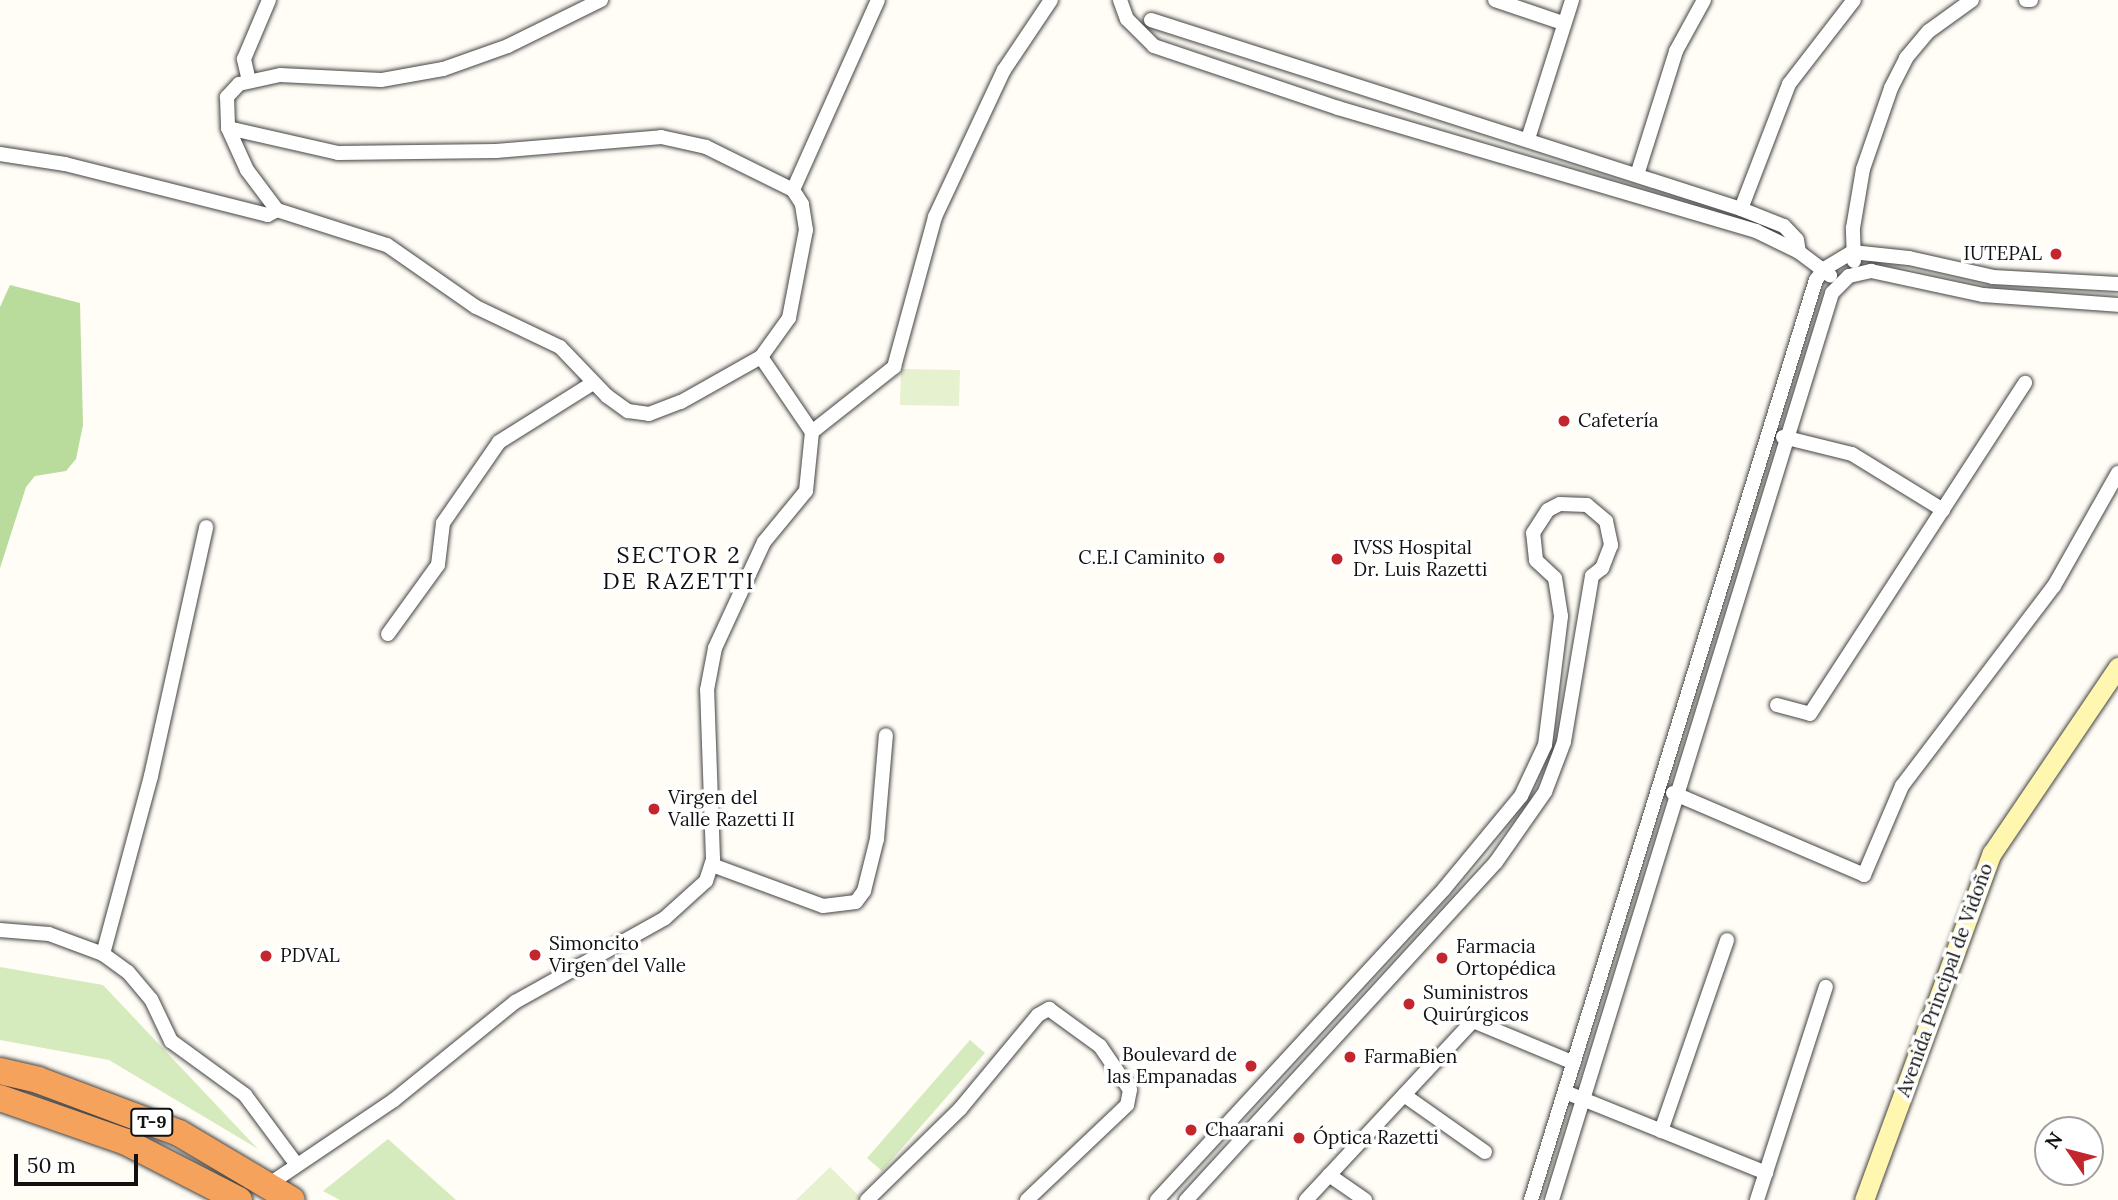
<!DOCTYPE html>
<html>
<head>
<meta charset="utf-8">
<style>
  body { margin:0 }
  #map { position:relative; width:2118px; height:1200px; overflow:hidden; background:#fffdf5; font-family:Lora,serif }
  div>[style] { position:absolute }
  .green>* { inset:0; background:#d5ebbd }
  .forest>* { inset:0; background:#b9dc9c }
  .pitch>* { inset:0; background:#e6f2cf }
  .roads { filter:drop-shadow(0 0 2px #444) drop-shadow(0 0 2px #444) }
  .street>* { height:14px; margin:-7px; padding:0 7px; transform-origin:7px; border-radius:7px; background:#fff }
  .secondary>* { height:19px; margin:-9.5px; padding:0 9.5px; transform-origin:9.5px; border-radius:9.5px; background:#fff6b0 }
  .highway>* { height:26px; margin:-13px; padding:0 13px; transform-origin:13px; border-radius:13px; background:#f5a25d }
  .dots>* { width:19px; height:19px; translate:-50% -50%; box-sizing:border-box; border:4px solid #fff; border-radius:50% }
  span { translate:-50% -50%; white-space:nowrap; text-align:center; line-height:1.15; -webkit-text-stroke:7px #fff; paint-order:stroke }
  .shield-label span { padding:2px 5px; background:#fff; border:2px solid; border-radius:5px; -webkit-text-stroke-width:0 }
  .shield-label { font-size:18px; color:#111; font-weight:700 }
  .poi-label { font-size:19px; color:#111 }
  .right { translate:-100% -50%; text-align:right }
  .left { translate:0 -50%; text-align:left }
  .street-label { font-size:19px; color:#111 }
  .quarter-label { font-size:23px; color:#111; letter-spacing:2px }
  .north { position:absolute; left:2034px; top:1116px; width:70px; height:70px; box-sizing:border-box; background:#fff; border:2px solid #a0a0a0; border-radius:50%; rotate:305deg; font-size:19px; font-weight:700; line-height:28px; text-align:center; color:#111 }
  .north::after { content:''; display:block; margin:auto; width:24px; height:32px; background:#c4262e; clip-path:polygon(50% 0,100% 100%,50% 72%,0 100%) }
  .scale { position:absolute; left:14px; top:1154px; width:124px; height:32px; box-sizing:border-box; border:4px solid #111; border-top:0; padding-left:9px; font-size:21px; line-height:24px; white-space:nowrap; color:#111; -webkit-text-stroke:5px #fff; paint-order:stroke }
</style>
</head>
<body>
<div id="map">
  <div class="green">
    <i style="clip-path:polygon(0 967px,103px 985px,258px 1149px,109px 1060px,0 1040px)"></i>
    <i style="clip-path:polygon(970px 1040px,985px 1053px,882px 1171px,867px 1158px)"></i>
    <i style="clip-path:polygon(388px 1139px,456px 1200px,340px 1200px,323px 1191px)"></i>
  </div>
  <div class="forest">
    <i style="clip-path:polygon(10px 285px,80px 303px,83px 425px,76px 459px,66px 471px,35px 476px,26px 487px,0 568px,0 307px)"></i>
  </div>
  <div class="pitch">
    <i style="clip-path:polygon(901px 369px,960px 370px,959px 406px,900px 405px)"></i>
    <i style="clip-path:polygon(830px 1167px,860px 1197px,858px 1200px,796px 1200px)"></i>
  </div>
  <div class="roads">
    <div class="street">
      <i style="left:601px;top:0;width:104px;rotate:153.7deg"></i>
      <i style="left:508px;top:46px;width:69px;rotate:160.5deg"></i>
      <i style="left:443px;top:69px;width:63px;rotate:169.9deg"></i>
      <i style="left:381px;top:80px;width:101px;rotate:-177.2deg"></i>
      <i style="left:280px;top:75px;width:42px;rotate:167.6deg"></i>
      <i style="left:239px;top:84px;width:18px;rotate:133deg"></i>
      <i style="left:227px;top:97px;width:31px;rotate:88deg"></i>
      <i style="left:228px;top:128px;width:46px;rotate:65.7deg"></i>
      <i style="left:247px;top:170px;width:50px;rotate:53.1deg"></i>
      <i style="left:277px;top:210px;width:115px;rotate:17.7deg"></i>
      <i style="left:387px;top:245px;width:108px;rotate:34.9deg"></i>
      <i style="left:476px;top:307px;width:93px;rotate:25.5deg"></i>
      <i style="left:560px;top:347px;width:68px;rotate:46.2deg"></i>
      <i style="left:607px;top:396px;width:26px;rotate:36deg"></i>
      <i style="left:628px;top:411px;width:21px;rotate:8deg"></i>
      <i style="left:649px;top:414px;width:34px;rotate:-21deg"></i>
      <i style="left:681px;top:402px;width:92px;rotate:-29.4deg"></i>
      <i style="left:1120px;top:0;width:20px;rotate:70deg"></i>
      <i style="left:1127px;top:19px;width:38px;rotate:45deg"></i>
      <i style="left:1154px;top:46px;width:194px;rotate:18.6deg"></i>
      <i style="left:1338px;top:108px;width:436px;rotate:16.4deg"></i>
      <i style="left:1756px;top:231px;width:48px;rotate:26deg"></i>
      <i style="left:1799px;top:252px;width:39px;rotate:37deg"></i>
      <i style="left:1495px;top:0;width:72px;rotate:18.7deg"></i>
      <i style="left:2026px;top:0;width:5px"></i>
      <i style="left:1151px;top:20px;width:620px;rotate:17.76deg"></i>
      <i style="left:1741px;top:209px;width:46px;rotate:21.6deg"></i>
      <i style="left:1784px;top:226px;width:19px;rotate:47deg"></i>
      <i style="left:1797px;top:240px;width:12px;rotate:81deg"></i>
      <i style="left:249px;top:81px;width:23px;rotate:-103deg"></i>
      <i style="left:244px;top:59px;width:64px;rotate:-67deg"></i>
      <i style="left:228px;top:128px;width:113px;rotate:12.8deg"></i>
      <i style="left:338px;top:153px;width:158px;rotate:-0.7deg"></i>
      <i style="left:496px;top:151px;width:166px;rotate:-4.8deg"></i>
      <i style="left:661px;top:137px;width:46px;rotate:12.5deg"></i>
      <i style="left:706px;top:147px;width:97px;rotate:26.3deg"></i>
      <i style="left:1528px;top:139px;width:146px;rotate:-72.4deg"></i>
      <i style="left:0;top:154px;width:66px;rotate:8.7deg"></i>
      <i style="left:65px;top:164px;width:209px;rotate:14.1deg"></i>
      <i style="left:268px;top:215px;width:10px;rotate:-29deg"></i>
      <i style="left:1637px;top:175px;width:130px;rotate:-72.5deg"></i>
      <i style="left:1676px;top:51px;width:58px;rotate:-61.2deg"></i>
      <i style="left:1741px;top:209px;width:134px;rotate:-69deg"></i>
      <i style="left:1789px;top:84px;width:106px;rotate:-52.3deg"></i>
      <i style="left:1854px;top:261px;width:33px;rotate:-92deg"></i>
      <i style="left:1853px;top:228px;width:60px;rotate:-80.4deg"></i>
      <i style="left:1863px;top:169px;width:86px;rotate:-70.9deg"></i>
      <i style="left:1891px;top:88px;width:34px;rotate:-63deg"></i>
      <i style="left:1906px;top:58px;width:35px;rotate:-50deg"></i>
      <i style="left:1929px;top:31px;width:53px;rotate:-35.8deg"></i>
      <i style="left:812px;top:432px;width:91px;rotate:-124.2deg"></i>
      <i style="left:761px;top:357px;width:48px;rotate:-54.3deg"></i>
      <i style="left:789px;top:318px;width:90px;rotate:-79.1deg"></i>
      <i style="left:806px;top:230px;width:26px;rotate:-99deg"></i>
      <i style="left:802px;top:204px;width:17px;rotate:-123deg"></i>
      <i style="left:793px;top:190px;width:208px;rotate:-65.9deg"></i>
      <i style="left:1783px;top:437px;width:71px;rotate:13.8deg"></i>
      <i style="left:1852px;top:454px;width:107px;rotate:31.6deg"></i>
      <i style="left:388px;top:634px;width:85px;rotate:-54.1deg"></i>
      <i style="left:438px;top:565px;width:42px;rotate:-83.2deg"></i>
      <i style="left:443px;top:523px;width:98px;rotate:-55.3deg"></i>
      <i style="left:499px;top:442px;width:111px;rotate:-32.1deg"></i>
      <i style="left:1777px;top:705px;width:34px;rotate:15deg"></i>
      <i style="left:1810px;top:714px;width:395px;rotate:-57deg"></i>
      <i style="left:1673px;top:793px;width:208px;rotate:23.2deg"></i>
      <i style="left:1864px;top:875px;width:97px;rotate:-66.9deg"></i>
      <i style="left:1902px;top:786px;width:251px;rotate:-52.8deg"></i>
      <i style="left:2054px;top:586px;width:130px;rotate:-60.5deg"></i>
      <i style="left:712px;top:865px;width:118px;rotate:20.3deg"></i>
      <i style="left:823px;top:906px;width:33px;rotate:-7deg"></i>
      <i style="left:856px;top:902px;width:14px;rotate:-54deg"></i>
      <i style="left:864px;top:891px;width:54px;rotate:-76deg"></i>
      <i style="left:877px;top:839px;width:104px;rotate:-85.1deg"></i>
      <i style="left:0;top:930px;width:49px;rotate:4.7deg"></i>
      <i style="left:49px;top:934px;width:58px;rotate:20.3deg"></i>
      <i style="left:103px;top:954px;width:31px;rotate:36deg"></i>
      <i style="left:128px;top:972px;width:35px;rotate:50deg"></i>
      <i style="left:151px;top:999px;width:47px;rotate:64.5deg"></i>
      <i style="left:171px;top:1041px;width:92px;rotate:36.1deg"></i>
      <i style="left:245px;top:1095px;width:87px;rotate:53.4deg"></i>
      <i style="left:103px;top:954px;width:184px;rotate:-74.9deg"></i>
      <i style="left:151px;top:776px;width:255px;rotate:-77.5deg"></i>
      <i style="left:1565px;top:1092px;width:217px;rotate:21.9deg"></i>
      <i style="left:1404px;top:1095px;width:99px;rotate:35.1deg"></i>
      <i style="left:1661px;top:1131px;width:202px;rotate:-70.9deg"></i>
      <i style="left:1329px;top:1175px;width:44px;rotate:34.8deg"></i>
      <i style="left:268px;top:1185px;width:152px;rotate:-34deg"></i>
      <i style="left:394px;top:1100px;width:156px;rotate:-39deg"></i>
      <i style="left:515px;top:1002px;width:172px;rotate:-29.2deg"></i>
      <i style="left:665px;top:918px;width:55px;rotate:-42.1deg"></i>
      <i style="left:706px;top:881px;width:23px;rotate:-72deg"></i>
      <i style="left:713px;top:859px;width:169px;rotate:-92deg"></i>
      <i style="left:707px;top:690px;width:43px;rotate:-79.2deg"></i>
      <i style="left:715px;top:648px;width:117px;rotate:-65.2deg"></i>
      <i style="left:764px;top:542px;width:66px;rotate:-50.5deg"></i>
      <i style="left:806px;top:491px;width:59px;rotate:-84.2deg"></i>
      <i style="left:812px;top:432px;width:105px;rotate:-38.4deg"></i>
      <i style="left:894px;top:367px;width:156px;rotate:-74.7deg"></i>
      <i style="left:935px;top:217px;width:162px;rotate:-64.9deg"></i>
      <i style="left:1004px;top:70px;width:84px;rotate:-56.1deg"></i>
      <i style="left:867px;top:1200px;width:130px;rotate:-44.4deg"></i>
      <i style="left:960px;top:1109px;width:122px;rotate:-50.3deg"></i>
      <i style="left:1038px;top:1015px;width:13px;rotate:-29deg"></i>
      <i style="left:1049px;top:1009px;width:63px;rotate:36deg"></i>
      <i style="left:1100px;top:1046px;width:53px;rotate:55.7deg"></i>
      <i style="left:1130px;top:1090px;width:15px;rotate:101deg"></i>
      <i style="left:1127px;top:1105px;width:138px;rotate:136.5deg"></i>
      <i style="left:1157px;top:1200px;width:423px;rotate:-47.3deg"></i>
      <i style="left:1444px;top:889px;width:121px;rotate:-50.4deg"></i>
      <i style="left:1521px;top:796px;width:56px;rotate:-64.8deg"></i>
      <i style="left:1545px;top:745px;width:130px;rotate:-82.9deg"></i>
      <i style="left:1561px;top:616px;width:38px;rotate:-99deg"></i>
      <i style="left:1555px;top:578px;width:26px;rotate:-137deg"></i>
      <i style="left:1536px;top:560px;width:27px;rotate:-96deg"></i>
      <i style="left:1533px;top:533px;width:27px;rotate:-57deg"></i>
      <i style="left:1548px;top:510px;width:13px;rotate:-27deg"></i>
      <i style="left:1560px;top:504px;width:27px;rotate:2deg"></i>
      <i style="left:1587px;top:505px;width:25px;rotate:40deg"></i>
      <i style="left:1606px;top:521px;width:25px;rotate:78deg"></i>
      <i style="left:1611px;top:545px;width:25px;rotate:111deg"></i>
      <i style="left:1602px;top:568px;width:13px;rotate:141deg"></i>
      <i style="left:1592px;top:576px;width:168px;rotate:99.6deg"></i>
      <i style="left:1564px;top:742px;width:53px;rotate:110.8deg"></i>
      <i style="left:1545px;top:792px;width:85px;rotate:125deg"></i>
      <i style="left:1496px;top:862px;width:459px;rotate:132.5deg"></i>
      <i style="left:1306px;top:1200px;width:245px;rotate:-47deg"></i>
      <i style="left:1473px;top:1021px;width:109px;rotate:22.6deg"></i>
      <i style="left:1531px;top:1200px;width:963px;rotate:-72.79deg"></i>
      <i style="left:1816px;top:280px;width:14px;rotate:-54deg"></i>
      <i style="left:1824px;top:269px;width:33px;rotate:-31deg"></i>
      <i style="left:1852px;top:252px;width:57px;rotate:6deg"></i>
      <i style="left:1909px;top:258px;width:86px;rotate:12.7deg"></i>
      <i style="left:1993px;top:277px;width:125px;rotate:3.2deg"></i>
      <i style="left:1552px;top:1200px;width:949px;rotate:-72.84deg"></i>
      <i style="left:1832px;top:293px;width:24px;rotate:-45deg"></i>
      <i style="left:1849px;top:276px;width:23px;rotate:-13deg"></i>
      <i style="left:1871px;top:271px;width:115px;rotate:12.1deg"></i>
      <i style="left:1983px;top:295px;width:135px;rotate:4.2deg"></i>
      <i style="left:1757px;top:1200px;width:224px;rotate:-72.1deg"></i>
    </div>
    <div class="secondary">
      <i style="left:1864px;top:1200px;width:370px;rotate:-69.8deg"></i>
      <i style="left:1992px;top:853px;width:225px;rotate:-55.9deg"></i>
    </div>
    <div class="highway">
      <i style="left:0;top:1071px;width:39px;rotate:13deg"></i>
      <i style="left:38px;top:1080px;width:151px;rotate:20.6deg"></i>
      <i style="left:179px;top:1133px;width:131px;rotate:30.7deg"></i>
      <i style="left:0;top:1098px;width:133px;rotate:19.2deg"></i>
      <i style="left:126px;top:1142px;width:127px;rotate:27.2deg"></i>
    </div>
  </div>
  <div class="dots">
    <i style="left:2056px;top:254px;background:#c4262e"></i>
    <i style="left:1564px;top:421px;background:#c4262e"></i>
    <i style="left:1219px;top:558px;background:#c4262e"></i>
    <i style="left:1337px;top:559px;background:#c4262e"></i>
    <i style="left:654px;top:809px;background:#c4262e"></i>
    <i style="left:535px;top:955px;background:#c4262e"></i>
    <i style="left:266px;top:956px;background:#c4262e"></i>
    <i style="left:1442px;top:958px;background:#c4262e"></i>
    <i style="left:1409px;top:1004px;background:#c4262e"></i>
    <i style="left:1350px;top:1057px;background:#c4262e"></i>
    <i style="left:1251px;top:1066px;background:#c4262e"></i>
    <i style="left:1191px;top:1130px;background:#c4262e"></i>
    <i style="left:1299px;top:1138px;background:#c4262e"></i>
  </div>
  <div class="shield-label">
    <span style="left:152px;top:1122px">T-9</span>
  </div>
  <div class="poi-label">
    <span class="right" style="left:2042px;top:254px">IUTEPAL</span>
    <span class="left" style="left:1578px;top:421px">Cafetería</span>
    <span class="left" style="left:1353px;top:559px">IVSS Hospital<br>Dr. Luis Razetti</span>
    <span class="right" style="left:1205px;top:558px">C.E.I Caminito</span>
    <span class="left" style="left:668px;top:809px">Virgen del<br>Valle Razetti II</span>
    <span class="left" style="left:549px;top:955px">Simoncito<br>Virgen del Valle</span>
    <span class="left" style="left:1456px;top:958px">Farmacia<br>Ortopédica</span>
    <span class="left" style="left:280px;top:956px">PDVAL</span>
    <span class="left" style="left:1423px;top:1004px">Suministros<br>Quirúrgicos</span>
    <span class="right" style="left:1237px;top:1066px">Boulevard de<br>las Empanadas</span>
    <span class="left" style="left:1364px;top:1057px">FarmaBien</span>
    <span class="left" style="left:1205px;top:1130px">Chaarani</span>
    <span class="left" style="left:1313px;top:1138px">Óptica Razetti</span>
  </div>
  <div class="street-label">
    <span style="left:1945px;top:980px;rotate:-70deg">Avenida Principal de Vidoño</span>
  </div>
  <div class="quarter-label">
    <span style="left:679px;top:568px">SECTOR 2<br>DE RAZETTI</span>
  </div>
  <div class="north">N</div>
  <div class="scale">50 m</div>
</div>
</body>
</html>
